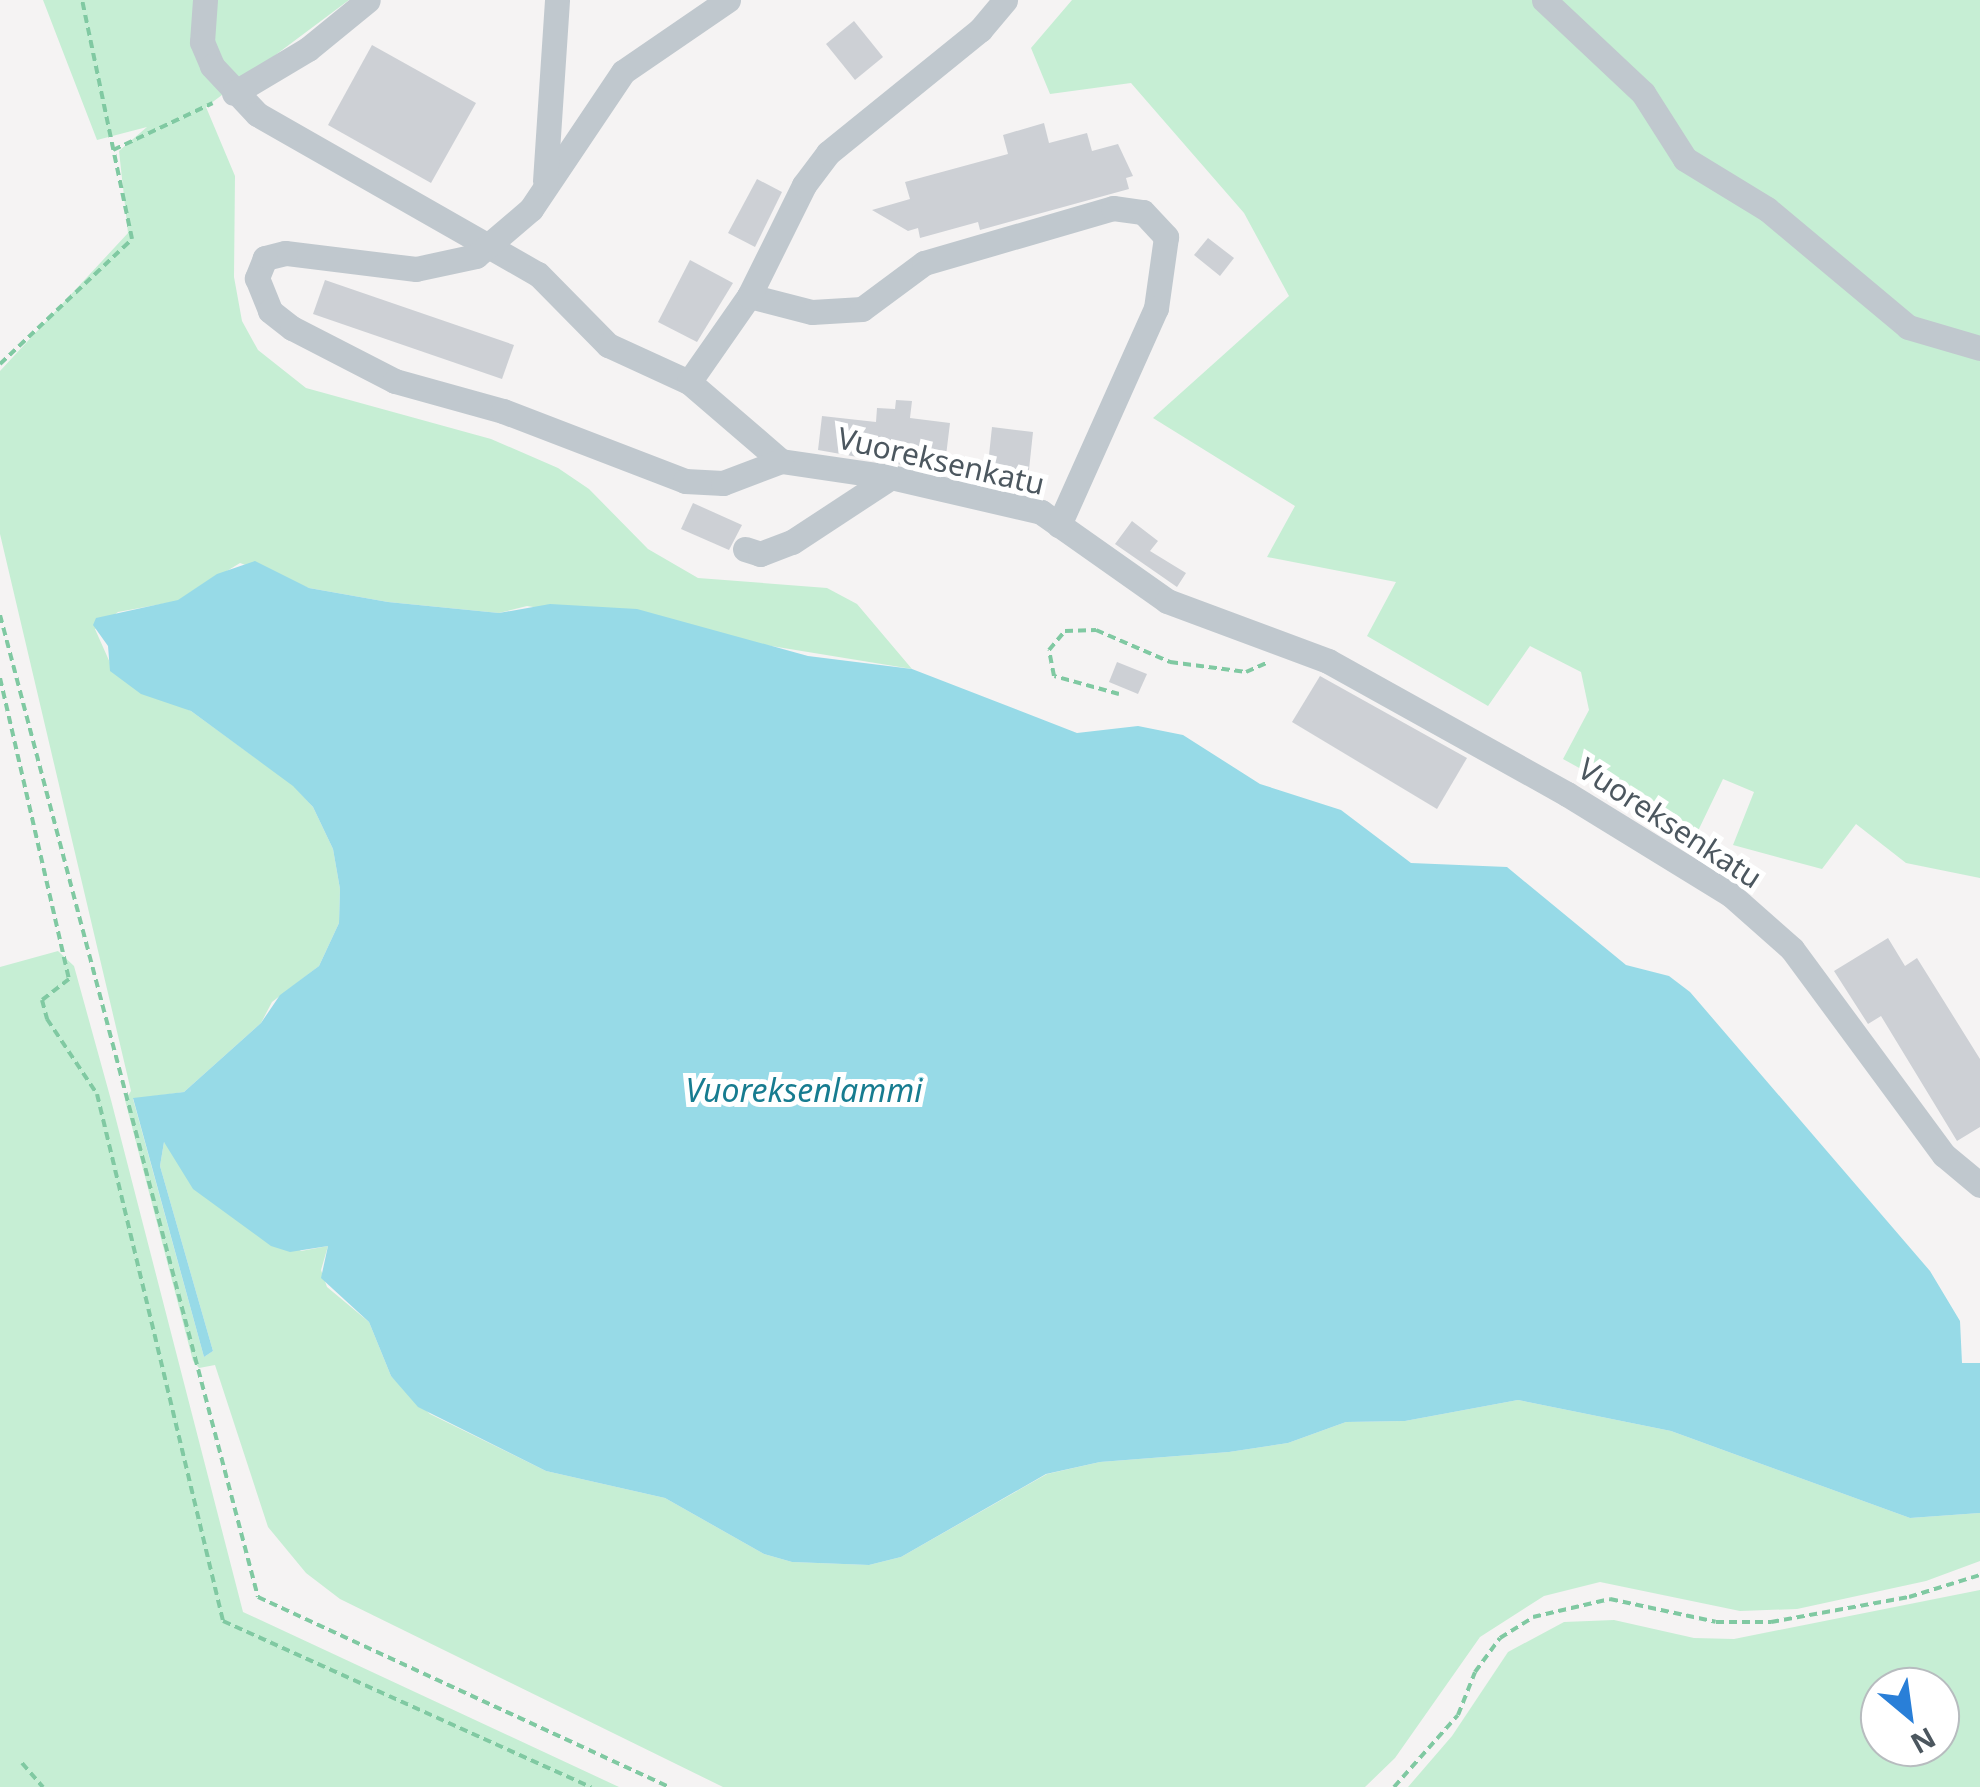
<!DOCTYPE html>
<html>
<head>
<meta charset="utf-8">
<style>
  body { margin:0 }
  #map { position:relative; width:1980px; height:1787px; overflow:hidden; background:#f5f3f3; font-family:"Noto Sans",sans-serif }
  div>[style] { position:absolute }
  .green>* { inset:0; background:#c6eed4 }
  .water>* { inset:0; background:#97dae7 }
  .building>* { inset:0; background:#cdd0d5 }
  .path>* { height:4px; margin-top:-2px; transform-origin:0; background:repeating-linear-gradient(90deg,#80c9a2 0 8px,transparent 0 13px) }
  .minor>* { height:25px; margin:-12.5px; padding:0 12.5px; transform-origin:12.5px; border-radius:12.5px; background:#c0c8ce }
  span { translate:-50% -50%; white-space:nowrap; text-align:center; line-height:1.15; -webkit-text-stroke:10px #fff; paint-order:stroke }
  .street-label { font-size:30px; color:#4c575f }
  .water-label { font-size:32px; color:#177c90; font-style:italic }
  .north { position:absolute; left:1860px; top:1667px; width:100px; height:100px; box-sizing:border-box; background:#fff; border:2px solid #b7bcbf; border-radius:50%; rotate:151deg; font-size:28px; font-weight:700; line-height:40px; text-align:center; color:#4c575f }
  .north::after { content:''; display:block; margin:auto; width:35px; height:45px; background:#297fd8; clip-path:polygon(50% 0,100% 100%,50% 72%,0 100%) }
</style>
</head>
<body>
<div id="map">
  <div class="green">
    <i style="clip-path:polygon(43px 0,349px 0,206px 107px,235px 176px,234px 277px,242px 321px,258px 350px,306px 388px,491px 439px,558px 468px,589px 489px,648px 549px,698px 578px,827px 588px,857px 604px,912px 669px,527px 606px,499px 613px,388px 602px,309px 588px,240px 563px,178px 601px,118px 612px,95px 629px,115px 674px,191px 711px,293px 785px,313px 807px,333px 849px,340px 889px,339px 923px,319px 966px,272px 1002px,261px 1023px,184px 1092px,133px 1099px,204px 1357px,213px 1351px,160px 1166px,164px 1142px,301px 1251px,328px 1246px,321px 1270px,327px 1287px,369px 1322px,391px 1376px,430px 1414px,546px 1471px,665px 1498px,764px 1554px,792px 1562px,869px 1565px,901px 1557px,1047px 1474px,1100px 1462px,1229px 1452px,1288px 1443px,1346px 1422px,1405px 1421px,1518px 1400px,1671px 1431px,1910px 1518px,1980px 1513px,1980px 1561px,1926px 1581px,1797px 1609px,1740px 1611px,1600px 1582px,1544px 1596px,1480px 1637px,1395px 1758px,1365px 1787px,723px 1787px,340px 1599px,306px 1573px,268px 1527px,215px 1365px,199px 1368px,193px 1361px,125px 1100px,131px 1091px,0 534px,0 371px,128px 233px,119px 151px,147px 127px,97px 140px)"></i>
    <i style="clip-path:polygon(1072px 0,1980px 0,1980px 878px,1906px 863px,1856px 824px,1822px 869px,1733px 845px,1754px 792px,1723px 779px,1697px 833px,1563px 759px,1589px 710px,1581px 672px,1530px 646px,1488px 706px,1367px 636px,1396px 582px,1267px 557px,1295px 506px,1153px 418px,1289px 296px,1244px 213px,1131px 83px,1050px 94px,1031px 48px)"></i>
    <i style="clip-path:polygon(58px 951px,74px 966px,111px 1100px,243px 1612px,619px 1787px,0 1787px,0 967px)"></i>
    <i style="clip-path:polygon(evenodd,1980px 1590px,1980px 1787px,1408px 1787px,1452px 1736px,1508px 1652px,1564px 1622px,1614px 1620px,1694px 1638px,1734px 1639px,1980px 1590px,1880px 1687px,1940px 1687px,1940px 1747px,1880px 1747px,1880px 1687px)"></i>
  </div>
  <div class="water">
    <i style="clip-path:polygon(255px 561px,309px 588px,388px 602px,499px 613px,550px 604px,637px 609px,808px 656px,912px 669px,1077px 733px,1138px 726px,1183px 735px,1260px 784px,1341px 810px,1411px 863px,1507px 867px,1626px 965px,1669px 976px,1690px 992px,1930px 1271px,1960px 1321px,1962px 1363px,1980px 1363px,1980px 1513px,1910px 1518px,1671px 1431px,1518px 1400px,1405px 1421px,1346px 1422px,1288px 1443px,1229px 1452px,1100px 1462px,1046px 1474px,901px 1557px,869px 1565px,792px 1562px,764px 1554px,665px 1498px,546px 1471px,418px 1407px,391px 1376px,369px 1322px,321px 1278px,328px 1246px,290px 1252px,271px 1246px,193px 1189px,164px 1142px,160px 1166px,213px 1351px,204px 1357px,133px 1098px,184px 1092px,261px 1023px,280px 995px,319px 966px,339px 923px,340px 889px,333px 849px,313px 807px,293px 786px,191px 711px,141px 694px,110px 671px,108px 646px,93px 625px,96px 618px,178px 600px,217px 574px)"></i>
  </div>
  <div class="building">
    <i style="clip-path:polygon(854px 21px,883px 57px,855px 80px,826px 44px)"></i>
    <i style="clip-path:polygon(372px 45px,476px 103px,431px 183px,328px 125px)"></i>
    <i style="clip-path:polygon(1044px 123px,1049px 143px,1087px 133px,1092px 151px,1118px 144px,1133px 176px,1126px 178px,1129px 189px,980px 230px,978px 222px,920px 238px,918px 228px,908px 231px,872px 210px,910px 199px,905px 182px,1008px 154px,1003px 135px)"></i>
    <i style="clip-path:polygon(757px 179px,782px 192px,755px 247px,728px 233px)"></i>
    <i style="clip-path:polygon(1208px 238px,1234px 258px,1220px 276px,1194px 255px)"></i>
    <i style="clip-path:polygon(690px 260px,733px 283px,697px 342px,658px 322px)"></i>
    <i style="clip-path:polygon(325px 280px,514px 345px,502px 379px,313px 314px)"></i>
    <i style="clip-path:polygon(896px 400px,912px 401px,910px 418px,950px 423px,945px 464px,932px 462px,931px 470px,818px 450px,822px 416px,876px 422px,877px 408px,895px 409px)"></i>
    <i style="clip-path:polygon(992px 427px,1033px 432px,1028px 479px,987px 474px)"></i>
    <i style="clip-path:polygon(693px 503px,742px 525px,729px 550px,681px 529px)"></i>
    <i style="clip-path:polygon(1132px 521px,1158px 541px,1150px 551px,1186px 573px,1177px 587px,1115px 544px)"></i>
    <i style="clip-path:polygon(1117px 662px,1147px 674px,1138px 694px,1109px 682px)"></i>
    <i style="clip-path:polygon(1320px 676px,1467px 758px,1437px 809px,1292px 722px)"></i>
    <i style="clip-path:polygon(1888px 938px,1905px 966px,1917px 958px,1980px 1059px,1980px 1127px,1957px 1141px,1881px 1016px,1868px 1024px,1834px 971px)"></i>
  </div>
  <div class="path">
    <i style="left:113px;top:150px;width:110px;rotate:-25.2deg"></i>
    <i style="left:0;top:364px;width:182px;rotate:-43.4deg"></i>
    <i style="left:132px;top:239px;width:244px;rotate:-101.8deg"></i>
    <i style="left:0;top:615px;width:1015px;rotate:75.28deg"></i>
    <i style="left:258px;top:1597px;width:453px;rotate:24.8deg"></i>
    <i style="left:0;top:678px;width:309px;rotate:77.1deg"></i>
    <i style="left:69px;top:979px;width:34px;rotate:142deg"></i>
    <i style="left:42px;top:1000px;width:20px;rotate:75deg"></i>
    <i style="left:47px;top:1019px;width:90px;rotate:56.3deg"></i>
    <i style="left:97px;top:1094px;width:542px;rotate:76.55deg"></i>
    <i style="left:223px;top:1621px;width:404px;rotate:24.3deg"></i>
    <i style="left:1119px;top:694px;width:67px;rotate:-164.5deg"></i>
    <i style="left:1054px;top:676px;width:26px;rotate:-101deg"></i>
    <i style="left:1049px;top:650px;width:25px;rotate:-50deg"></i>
    <i style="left:1065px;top:631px;width:31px;rotate:-2deg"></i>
    <i style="left:1096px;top:630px;width:81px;rotate:23.4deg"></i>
    <i style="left:1170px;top:662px;width:77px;rotate:7.5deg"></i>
    <i style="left:1246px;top:672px;width:22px;rotate:-24deg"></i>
    <i style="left:22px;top:1763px;width:32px;rotate:49deg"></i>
    <i style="left:1394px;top:1787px;width:96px;rotate:-48.4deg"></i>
    <i style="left:1458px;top:1715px;width:46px;rotate:-68.4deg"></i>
    <i style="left:1475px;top:1672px;width:42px;rotate:-53.7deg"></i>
    <i style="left:1500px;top:1638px;width:39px;rotate:-32deg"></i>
    <i style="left:1533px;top:1617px;width:79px;rotate:-13.2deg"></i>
    <i style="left:1610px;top:1599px;width:108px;rotate:12.2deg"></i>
    <i style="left:1716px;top:1622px;width:55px"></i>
    <i style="left:1771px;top:1622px;width:140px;rotate:-10.3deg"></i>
    <i style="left:1909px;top:1597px;width:74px;rotate:-17.2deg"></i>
  </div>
  <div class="minor">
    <i style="left:205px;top:0;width:42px;rotate:94.1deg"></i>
    <i style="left:202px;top:42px;width:26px;rotate:67deg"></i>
    <i style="left:212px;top:66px;width:66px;rotate:46.8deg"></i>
    <i style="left:257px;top:114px;width:323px;rotate:29.7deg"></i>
    <i style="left:538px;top:274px;width:100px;rotate:45.4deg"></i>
    <i style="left:608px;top:345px;width:89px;rotate:24.6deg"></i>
    <i style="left:689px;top:382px;width:121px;rotate:40.7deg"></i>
    <i style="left:781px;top:461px;width:111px;rotate:8.3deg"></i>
    <i style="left:891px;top:477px;width:154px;rotate:13.1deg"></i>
    <i style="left:1041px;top:512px;width:154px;rotate:35.2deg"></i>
    <i style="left:1167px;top:601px;width:172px;rotate:20.4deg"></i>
    <i style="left:1328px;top:661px;width:274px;rotate:29.1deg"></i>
    <i style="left:1567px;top:794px;width:193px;rotate:31.6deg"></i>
    <i style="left:1731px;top:895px;width:81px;rotate:41.5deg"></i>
    <i style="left:1792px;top:949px;width:256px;rotate:53.6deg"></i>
    <i style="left:1944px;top:1155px;width:47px;rotate:39.8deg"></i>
    <i style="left:728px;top:0;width:127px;rotate:145.6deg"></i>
    <i style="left:623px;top:72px;width:165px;rotate:123.9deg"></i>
    <i style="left:531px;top:209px;width:72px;rotate:139.5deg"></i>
    <i style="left:476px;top:256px;width:61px;rotate:167.8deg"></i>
    <i style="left:416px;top:269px;width:132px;rotate:-173deg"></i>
    <i style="left:285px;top:253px;width:21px;rotate:166deg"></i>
    <i style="left:265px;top:258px;width:22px;rotate:112deg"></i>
    <i style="left:257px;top:278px;width:35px;rotate:68deg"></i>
    <i style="left:270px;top:311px;width:28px;rotate:38deg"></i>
    <i style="left:292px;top:328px;width:116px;rotate:27.2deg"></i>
    <i style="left:395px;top:381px;width:112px;rotate:15.5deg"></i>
    <i style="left:503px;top:411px;width:195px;rotate:21deg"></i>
    <i style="left:685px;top:481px;width:38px;rotate:3deg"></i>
    <i style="left:723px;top:483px;width:62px;rotate:-20.8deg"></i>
    <i style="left:1544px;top:0;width:136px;rotate:43.2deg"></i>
    <i style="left:1643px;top:93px;width:78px;rotate:57.5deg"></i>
    <i style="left:1685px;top:159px;width:96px;rotate:31.4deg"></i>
    <i style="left:1767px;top:209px;width:184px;rotate:39.9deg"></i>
    <i style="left:1908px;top:327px;width:75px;rotate:16.3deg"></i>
    <i style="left:234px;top:93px;width:86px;rotate:-30.7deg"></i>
    <i style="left:308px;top:49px;width:77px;rotate:-39.2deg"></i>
    <i style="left:545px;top:181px;width:181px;rotate:-86.2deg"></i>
    <i style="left:749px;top:296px;width:65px;rotate:14.3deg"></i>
    <i style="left:812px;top:312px;width:50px;rotate:-3.4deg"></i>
    <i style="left:862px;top:309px;width:77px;rotate:-36.6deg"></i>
    <i style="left:924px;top:263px;width:197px;rotate:-16.2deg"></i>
    <i style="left:1113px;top:208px;width:30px;rotate:8deg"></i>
    <i style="left:1143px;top:212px;width:34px;rotate:47deg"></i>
    <i style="left:1166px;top:237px;width:72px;rotate:98deg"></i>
    <i style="left:1156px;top:308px;width:238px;rotate:114.1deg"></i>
    <i style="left:689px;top:382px;width:105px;rotate:-55.1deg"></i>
    <i style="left:749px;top:296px;width:124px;rotate:-63.6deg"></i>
    <i style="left:804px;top:185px;width:40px;rotate:-53deg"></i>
    <i style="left:828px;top:153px;width:196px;rotate:-39deg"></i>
    <i style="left:980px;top:30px;width:39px;rotate:-50deg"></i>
    <i style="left:745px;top:549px;width:16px;rotate:18deg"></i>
    <i style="left:760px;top:554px;width:34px;rotate:-21deg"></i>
    <i style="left:792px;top:542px;width:118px;rotate:-33.3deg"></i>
  </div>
  <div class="street-label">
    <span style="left:941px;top:461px;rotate:13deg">Vuoreksenkatu</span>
    <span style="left:1670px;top:823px;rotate:33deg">Vuoreksenkatu</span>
  </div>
  <div class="water-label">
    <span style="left:804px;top:1090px">Vuoreksenlammi</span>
  </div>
  <div class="north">N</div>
</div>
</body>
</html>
